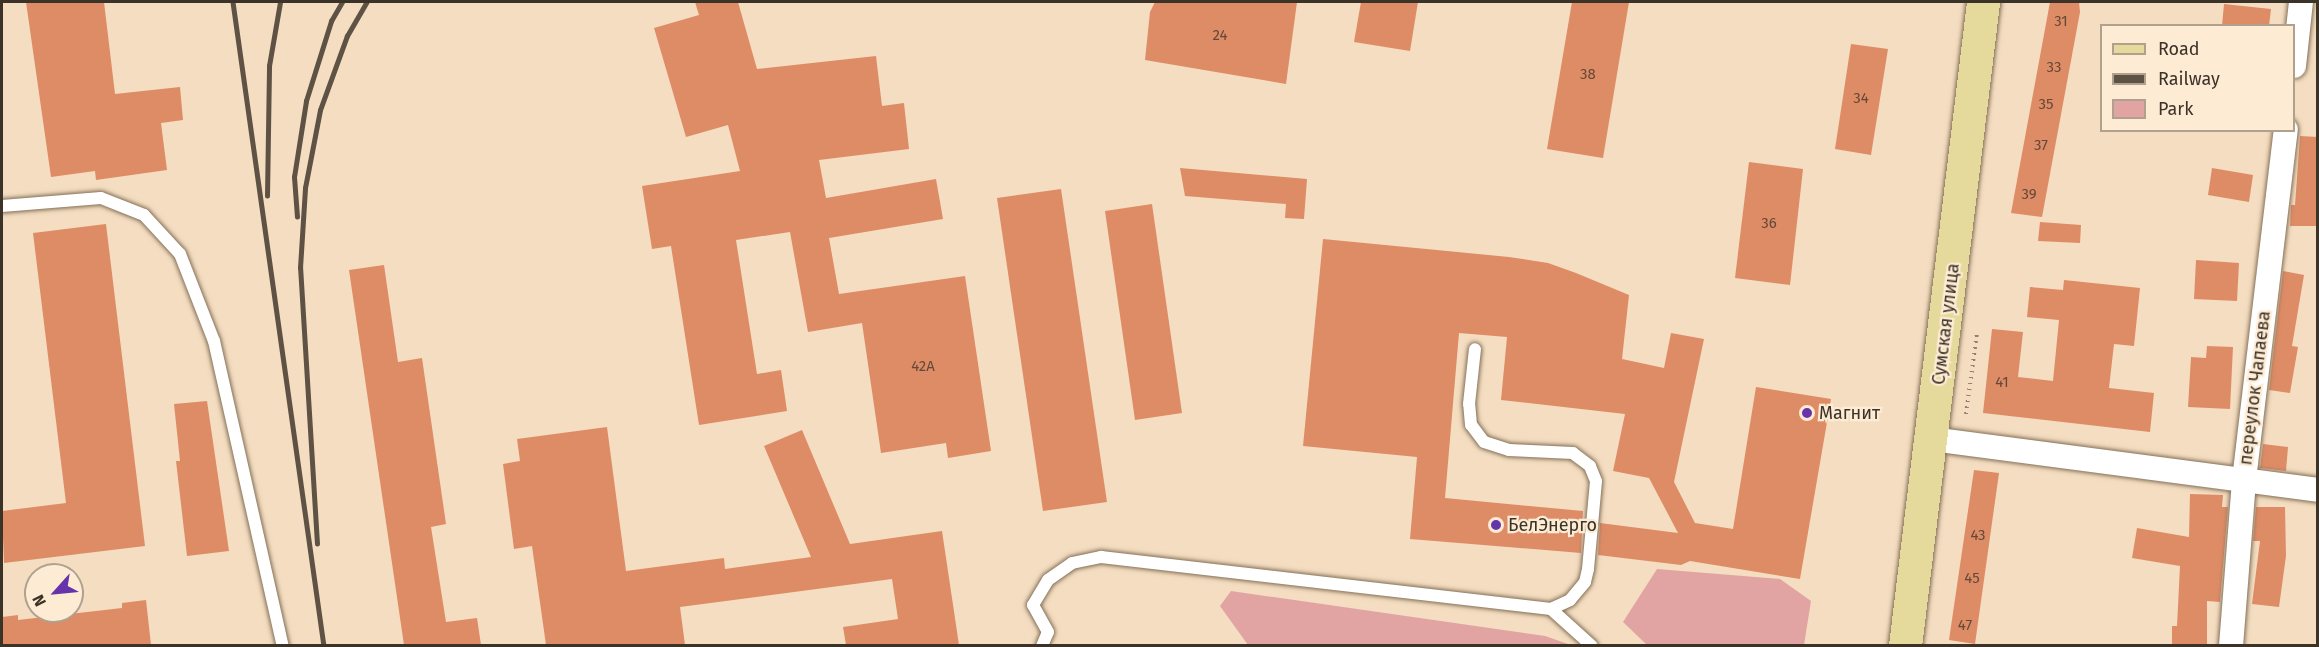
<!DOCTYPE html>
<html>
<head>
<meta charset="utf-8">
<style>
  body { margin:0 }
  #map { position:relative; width:2319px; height:647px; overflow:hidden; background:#f4ddc1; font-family:"Fira Sans",sans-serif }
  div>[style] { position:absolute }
  .green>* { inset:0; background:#e1a4a3 }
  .building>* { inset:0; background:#de8c66 }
  .path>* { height:4px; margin-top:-2px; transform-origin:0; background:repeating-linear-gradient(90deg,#91826f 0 1.5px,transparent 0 6px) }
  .roads { filter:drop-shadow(0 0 2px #847057) drop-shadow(0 0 2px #847057) }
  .lane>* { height:12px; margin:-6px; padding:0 6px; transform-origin:6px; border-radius:6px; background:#fff }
  .street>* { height:24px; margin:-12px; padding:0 12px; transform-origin:12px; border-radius:12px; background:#fff }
  .primary>* { height:33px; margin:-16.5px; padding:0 16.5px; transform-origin:16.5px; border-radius:16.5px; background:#e5d99c }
  .rail>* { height:4.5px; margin:-2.25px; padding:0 2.25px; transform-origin:2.25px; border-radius:2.25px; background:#5e5244 }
  .dots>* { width:16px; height:16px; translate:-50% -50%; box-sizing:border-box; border:3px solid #fdebd4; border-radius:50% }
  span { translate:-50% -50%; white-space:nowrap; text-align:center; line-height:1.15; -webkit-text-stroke:4.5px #fdebd4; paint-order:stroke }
  .number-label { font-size:15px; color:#644938 }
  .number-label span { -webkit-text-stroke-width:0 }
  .street-label { font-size:18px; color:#3c3328 }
  .poi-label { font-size:18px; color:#3c3328 }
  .left { translate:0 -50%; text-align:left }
  .frame { position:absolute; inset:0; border:3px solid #3c3328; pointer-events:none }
  .legend { position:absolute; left:2100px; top:24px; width:195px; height:108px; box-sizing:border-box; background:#fdebd4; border:2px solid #b0a18f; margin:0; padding:8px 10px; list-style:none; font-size:18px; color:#3c3328 }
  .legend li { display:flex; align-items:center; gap:12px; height:30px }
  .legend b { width:30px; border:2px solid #b0a18f }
  .north { position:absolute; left:24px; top:563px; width:60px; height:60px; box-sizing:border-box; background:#fdebd4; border:2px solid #b0a18f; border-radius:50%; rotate:243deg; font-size:16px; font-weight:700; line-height:24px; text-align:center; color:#3c3328 }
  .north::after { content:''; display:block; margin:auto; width:21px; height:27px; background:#63a; clip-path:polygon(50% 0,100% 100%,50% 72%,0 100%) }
</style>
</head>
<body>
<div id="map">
  <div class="green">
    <i style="clip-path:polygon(1657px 569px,1780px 579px,1811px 601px,1804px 645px,1647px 645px,1623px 622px)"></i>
    <i style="clip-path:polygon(1231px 591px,1545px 636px,1571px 645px,1248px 645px,1220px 606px)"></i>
  </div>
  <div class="building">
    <i style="clip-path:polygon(26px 2px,104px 2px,115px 94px,180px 87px,183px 120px,161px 123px,167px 170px,96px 180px,95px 171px,51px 177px)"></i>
    <i style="clip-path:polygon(695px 2px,738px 2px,757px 69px,876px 56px,882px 106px,904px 103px,909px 149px,819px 160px,826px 198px,936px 179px,943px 219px,829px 238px,839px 294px,965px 276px,991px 451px,948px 458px,946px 443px,881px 453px,862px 323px,808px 332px,790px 232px,736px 240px,757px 374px,781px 370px,787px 411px,699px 425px,671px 246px,652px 249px,642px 186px,740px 171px,728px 125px,686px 137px,654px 28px,699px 15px)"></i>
    <i style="clip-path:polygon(1155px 2px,1297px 2px,1286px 84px,1145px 60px,1150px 12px)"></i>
    <i style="clip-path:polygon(1361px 2px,1418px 2px,1410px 51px,1354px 42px)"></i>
    <i style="clip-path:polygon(1572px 2px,1629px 2px,1603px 158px,1547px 149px)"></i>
    <i style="clip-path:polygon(2050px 2px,2079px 2px,2080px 12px,2042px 217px,2011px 213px)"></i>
    <i style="clip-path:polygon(2224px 4px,2271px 9px,2269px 26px,2222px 26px)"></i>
    <i style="clip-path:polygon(1851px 44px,1888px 49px,1871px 155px,1835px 149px)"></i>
    <i style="clip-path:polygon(2300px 136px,2318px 137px,2318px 226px,2290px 226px,2291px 205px,2295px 205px)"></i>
    <i style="clip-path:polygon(1749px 162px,1803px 169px,1790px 285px,1735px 278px)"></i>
    <i style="clip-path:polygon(1180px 168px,1307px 179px,1304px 219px,1285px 218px,1286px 204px,1185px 196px)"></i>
    <i style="clip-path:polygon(2212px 168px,2253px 175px,2249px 202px,2208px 195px)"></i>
    <i style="clip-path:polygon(1061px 189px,1107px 502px,1043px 511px,997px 198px)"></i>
    <i style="clip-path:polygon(1152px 204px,1182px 413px,1135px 420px,1105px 211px)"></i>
    <i style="clip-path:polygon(2040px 222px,2081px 225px,2080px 243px,2038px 241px)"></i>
    <i style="clip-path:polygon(106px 224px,145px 546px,4px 563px,2px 511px,66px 503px,33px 233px)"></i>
    <i style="clip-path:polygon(1323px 239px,1509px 257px,1548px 263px,1576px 273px,1629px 295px,1622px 359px,1664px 368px,1671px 333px,1704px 339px,1674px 482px,1695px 523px,1733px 529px,1756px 387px,1831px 399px,1800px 579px,1690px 561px,1681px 565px,1598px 555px,1600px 523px,1678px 533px,1649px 478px,1613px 471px,1625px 414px,1501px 400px,1507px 337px,1459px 333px,1445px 498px,1583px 511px,1581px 553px,1410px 539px,1417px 457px,1303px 446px)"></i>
    <i style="clip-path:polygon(2196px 260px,2239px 263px,2237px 301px,2194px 299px)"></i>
    <i style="clip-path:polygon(384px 265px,398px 362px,422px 358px,446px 524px,431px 527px,446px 622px,477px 618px,481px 645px,404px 645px,349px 270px)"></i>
    <i style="clip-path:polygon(2283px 271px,2304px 275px,2292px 346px,2298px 347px,2290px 393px,2269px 390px)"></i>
    <i style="clip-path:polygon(2064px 280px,2140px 288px,2134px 346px,2114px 344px,2109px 388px,2154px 393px,2150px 432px,1983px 413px,1992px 329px,2023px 332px,2018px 377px,2053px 381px,2059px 320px,2027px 317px,2030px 287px,2063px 290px)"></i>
    <i style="clip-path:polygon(2207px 346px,2233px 347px,2230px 409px,2188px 407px,2191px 357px,2206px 358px)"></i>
    <i style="clip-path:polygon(207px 401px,229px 551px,187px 556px,176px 461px,180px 461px,174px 404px)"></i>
    <i style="clip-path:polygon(607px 427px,626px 571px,724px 558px,725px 569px,811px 557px,764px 446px,802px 430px,850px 544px,942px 531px,959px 645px,846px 645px,843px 627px,898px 619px,892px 579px,680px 607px,685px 645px,546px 645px,532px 546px,514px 549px,503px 464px,520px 461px,517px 439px)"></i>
    <i style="clip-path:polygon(2263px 444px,2288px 447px,2286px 471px,2260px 468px)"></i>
    <i style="clip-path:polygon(1974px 470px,1999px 473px,1975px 644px,1949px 640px)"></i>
    <i style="clip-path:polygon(2190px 494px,2223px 495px,2222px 507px,2228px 507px,2220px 602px,2207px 601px,2207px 645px,2172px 645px,2172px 626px,2177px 626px,2180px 566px,2132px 558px,2137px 528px,2189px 537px)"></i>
    <i style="clip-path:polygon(2256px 507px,2285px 507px,2286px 556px,2279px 607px,2252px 604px,2260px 541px,2253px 541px)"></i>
    <i style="clip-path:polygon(146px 600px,151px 645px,2px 645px,2px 617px,18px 615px,18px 620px,122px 608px,122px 603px)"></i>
  </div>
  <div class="path">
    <i style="left:1966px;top:414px;width:82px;rotate:-82.3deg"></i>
  </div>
  <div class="roads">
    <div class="lane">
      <i style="left:2px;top:206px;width:99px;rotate:-4.6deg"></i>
      <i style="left:101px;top:198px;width:46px;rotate:21.6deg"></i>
      <i style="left:144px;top:215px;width:53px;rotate:47.3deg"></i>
      <i style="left:180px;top:254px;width:93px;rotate:68.7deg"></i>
      <i style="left:214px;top:341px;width:313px;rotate:77.3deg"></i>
      <i style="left:1551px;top:609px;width:55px;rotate:42.1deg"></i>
      <i style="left:1042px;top:646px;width:15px;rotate:-67deg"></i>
      <i style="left:1048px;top:632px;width:31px;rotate:-119deg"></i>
      <i style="left:1033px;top:605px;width:29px;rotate:-59deg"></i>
      <i style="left:1048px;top:580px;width:29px;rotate:-35deg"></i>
      <i style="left:1072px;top:563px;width:30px;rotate:-12deg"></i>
      <i style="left:1101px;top:557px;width:453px;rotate:6.6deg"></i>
      <i style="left:1551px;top:609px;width:21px;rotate:-25deg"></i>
      <i style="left:1570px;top:600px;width:23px;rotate:-50deg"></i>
      <i style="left:1585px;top:582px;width:13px;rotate:-77deg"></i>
      <i style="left:1588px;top:569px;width:88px;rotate:-84.8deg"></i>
      <i style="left:1596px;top:481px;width:16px;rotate:-112deg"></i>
      <i style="left:1590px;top:466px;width:21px;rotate:-143deg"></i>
      <i style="left:1573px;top:453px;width:64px;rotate:-177.3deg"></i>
      <i style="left:1509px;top:450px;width:26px;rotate:-162deg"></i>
      <i style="left:1484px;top:442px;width:21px;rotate:-127deg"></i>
      <i style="left:1471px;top:425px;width:21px;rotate:-95deg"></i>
      <i style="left:1469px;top:404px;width:55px;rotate:-83.8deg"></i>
    </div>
    <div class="street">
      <i style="left:2294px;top:66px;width:64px;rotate:-83.8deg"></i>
      <i style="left:1931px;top:439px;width:390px;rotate:7.5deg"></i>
      <i style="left:2231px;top:646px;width:167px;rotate:-85.5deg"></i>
      <i style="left:2244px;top:480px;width:353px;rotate:-83.2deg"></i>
    </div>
    <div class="primary">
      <i style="left:1905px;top:646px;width:649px;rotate:-83.09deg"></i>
    </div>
  </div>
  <div class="rail">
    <i style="left:233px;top:2px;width:650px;rotate:81.96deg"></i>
    <i style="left:267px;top:196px;width:130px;rotate:-89.1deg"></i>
    <i style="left:269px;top:66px;width:65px;rotate:-80.2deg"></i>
    <i style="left:297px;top:217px;width:40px;rotate:-94.3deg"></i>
    <i style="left:294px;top:177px;width:77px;rotate:-81deg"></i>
    <i style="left:306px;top:101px;width:84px;rotate:-72.6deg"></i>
    <i style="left:331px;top:21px;width:22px;rotate:-60deg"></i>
    <i style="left:317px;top:544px;width:277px;rotate:-93.5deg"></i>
    <i style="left:300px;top:268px;width:80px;rotate:-86.4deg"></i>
    <i style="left:305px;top:188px;width:79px;rotate:-79.1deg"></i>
    <i style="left:320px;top:110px;width:79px;rotate:-70deg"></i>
    <i style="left:347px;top:36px;width:39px;rotate:-60deg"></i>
  </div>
  <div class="dots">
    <i style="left:1807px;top:413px;background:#63a"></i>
    <i style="left:1496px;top:525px;background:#63a"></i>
  </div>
  <div class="number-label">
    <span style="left:2061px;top:22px">31</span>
    <span style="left:1220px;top:36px">24</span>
    <span style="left:2054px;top:68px">33</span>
    <span style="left:1588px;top:75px">38</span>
    <span style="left:1861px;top:99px">34</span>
    <span style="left:2046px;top:105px">35</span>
    <span style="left:2041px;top:146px">37</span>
    <span style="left:2029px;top:195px">39</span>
    <span style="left:1769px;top:224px">36</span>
    <span style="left:923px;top:367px">42А</span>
    <span style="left:2002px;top:383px">41</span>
    <span style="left:1978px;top:536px">43</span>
    <span style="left:1972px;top:579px">45</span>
    <span style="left:1965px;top:626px">47</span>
  </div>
  <div class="street-label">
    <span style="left:1946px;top:324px;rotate:-83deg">Сумская улица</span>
    <span style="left:2255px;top:388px;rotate:-83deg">переулок Чапаева</span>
  </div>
  <div class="poi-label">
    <span class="left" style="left:1819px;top:413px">Магнит</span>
    <span class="left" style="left:1508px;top:525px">БелЭнерго</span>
  </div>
  <div class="frame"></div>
  <ul class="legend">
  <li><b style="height:8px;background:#e5d99c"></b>Road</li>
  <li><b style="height:8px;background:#5e5244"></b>Railway</li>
  <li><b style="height:16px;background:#e1a4a3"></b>Park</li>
  </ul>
  <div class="north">N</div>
</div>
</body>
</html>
